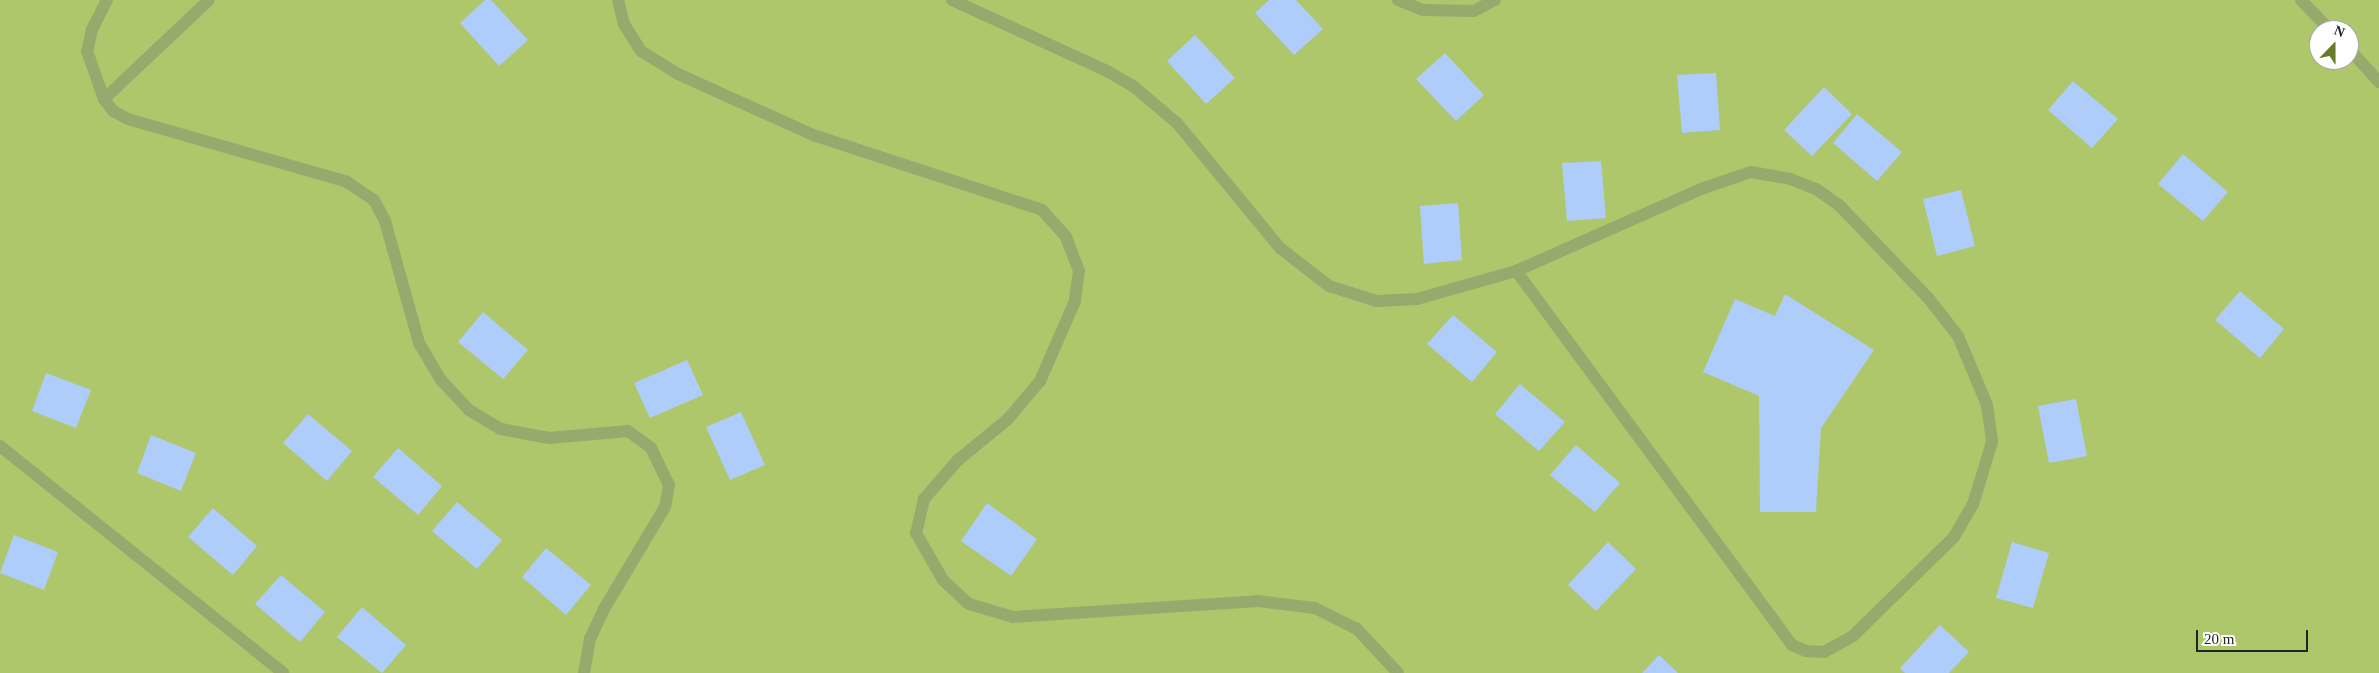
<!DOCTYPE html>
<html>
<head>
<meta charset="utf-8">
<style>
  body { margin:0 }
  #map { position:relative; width:2379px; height:673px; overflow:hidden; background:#f5f8fb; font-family:Georgia,serif }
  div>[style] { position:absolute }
  .forest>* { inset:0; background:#aec76a }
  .building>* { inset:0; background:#aecdfb }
  .minor>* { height:12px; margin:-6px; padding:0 6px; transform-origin:6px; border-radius:6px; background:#98a96e }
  span { translate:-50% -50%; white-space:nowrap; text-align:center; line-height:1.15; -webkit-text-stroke:4px #fff; paint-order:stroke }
  .north { position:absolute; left:2309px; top:20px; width:50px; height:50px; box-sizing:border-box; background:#fff; border:1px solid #a6a8ab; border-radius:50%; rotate:22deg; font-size:14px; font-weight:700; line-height:20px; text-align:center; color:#20252c }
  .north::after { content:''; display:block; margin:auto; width:18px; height:22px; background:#677b2a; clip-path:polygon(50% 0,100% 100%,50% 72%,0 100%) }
  .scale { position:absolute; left:2196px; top:630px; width:112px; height:22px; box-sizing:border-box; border:2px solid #20252c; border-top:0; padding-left:6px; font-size:15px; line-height:18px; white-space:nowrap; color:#20252c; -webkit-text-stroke:4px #fff; paint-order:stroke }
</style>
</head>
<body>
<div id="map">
  <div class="forest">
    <i style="clip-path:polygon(evenodd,0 0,2379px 0,2379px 673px,0 673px,0 0,2319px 30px,2349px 30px,2349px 60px,2319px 60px,2319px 30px)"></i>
  </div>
  <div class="building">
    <i style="clip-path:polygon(485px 0,491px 0,528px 40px,499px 66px,460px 23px)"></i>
    <i style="clip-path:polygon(1269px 0,1296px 0,1323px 29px,1294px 55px,1255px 13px)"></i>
    <i style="clip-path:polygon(1195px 35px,1235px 78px,1206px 104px,1167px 61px)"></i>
    <i style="clip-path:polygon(1445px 53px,1484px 95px,1456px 121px,1416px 79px)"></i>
    <i style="clip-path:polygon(1716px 73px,1720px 130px,1682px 133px,1677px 75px)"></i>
    <i style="clip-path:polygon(2073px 81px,2118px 119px,2092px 148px,2048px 110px)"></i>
    <i style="clip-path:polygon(1824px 87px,1852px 114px,1812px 156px,1784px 130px)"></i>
    <i style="clip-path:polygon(1857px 114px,1902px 152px,1877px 181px,1833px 143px)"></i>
    <i style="clip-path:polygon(2183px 154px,2228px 192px,2203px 221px,2158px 184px)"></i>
    <i style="clip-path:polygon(1601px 161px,1606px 218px,1567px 221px,1562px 163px)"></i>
    <i style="clip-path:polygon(1961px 190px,1975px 246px,1937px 256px,1923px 199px)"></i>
    <i style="clip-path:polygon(1458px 203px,1462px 260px,1424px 264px,1420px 206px)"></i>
    <i style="clip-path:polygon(2240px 291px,2284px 329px,2260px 358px,2215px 320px)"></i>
    <i style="clip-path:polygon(1785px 294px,1874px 350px,1821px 428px,1816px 512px,1760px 512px,1759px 396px,1703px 372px,1735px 299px,1775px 316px)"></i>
    <i style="clip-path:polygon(483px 312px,528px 350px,503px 379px,458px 342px)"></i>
    <i style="clip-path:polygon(1453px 315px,1497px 352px,1472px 382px,1427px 344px)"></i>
    <i style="clip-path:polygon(687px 360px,703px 395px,650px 418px,634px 383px)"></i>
    <i style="clip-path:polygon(46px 373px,91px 390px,76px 428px,32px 411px)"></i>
    <i style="clip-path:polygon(1520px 384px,1565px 422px,1539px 451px,1495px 414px)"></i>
    <i style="clip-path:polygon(2076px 399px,2087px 456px,2049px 463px,2038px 406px)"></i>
    <i style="clip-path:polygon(741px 412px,765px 465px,730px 480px,706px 427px)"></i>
    <i style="clip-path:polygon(308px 414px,352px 451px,327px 481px,283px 443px)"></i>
    <i style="clip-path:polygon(151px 435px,196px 453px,181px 491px,137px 473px)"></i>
    <i style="clip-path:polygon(1576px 445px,1620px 483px,1595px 512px,1550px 475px)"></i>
    <i style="clip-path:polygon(398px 448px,442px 486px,418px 515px,373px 477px)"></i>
    <i style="clip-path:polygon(457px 502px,502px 540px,477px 569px,432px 531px)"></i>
    <i style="clip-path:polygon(987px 503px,1037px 539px,1011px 576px,961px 541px)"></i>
    <i style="clip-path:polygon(213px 508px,257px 546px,233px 575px,188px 537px)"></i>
    <i style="clip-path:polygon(14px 535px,58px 552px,44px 590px,0 573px)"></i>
    <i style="clip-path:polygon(1608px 542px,1636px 569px,1596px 611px,1568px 585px)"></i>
    <i style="clip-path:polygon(2012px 542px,2049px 553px,2033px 608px,1996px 598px)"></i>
    <i style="clip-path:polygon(546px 548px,591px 585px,566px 615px,522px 577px)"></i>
    <i style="clip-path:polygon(281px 575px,325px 612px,300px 642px,255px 604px)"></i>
    <i style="clip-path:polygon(362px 607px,406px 645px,382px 673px,337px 637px)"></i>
    <i style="clip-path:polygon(1940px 625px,1969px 652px,1949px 673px,1905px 673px,1900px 668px)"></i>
    <i style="clip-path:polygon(1659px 655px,1678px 673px,1642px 673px)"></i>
  </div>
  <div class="minor">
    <i style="left:107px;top:0;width:34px;rotate:117deg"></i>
    <i style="left:92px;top:30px;width:22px;rotate:103deg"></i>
    <i style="left:87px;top:51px;width:51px;rotate:70.5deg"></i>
    <i style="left:104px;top:99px;width:15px;rotate:53deg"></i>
    <i style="left:113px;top:111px;width:17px;rotate:28deg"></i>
    <i style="left:128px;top:119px;width:228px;rotate:16deg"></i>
    <i style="left:347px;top:182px;width:32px;rotate:34deg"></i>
    <i style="left:374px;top:200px;width:24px;rotate:62deg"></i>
    <i style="left:385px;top:221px;width:127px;rotate:74.4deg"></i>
    <i style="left:419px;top:343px;width:43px;rotate:59.3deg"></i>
    <i style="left:441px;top:380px;width:41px;rotate:47deg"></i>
    <i style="left:469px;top:410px;width:37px;rotate:31deg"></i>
    <i style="left:501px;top:429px;width:49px;rotate:10.6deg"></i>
    <i style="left:549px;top:438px;width:79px;rotate:-5.1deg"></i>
    <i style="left:628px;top:431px;width:29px;rotate:36deg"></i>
    <i style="left:651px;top:448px;width:41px;rotate:64.1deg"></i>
    <i style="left:669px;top:485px;width:22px;rotate:100deg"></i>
    <i style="left:665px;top:507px;width:119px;rotate:120.9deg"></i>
    <i style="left:604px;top:609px;width:33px;rotate:115deg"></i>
    <i style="left:590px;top:639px;width:35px;rotate:100deg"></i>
    <i style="left:618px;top:0;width:25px;rotate:76deg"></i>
    <i style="left:624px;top:24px;width:32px;rotate:58deg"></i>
    <i style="left:641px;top:51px;width:44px;rotate:31.9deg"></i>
    <i style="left:678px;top:74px;width:148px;rotate:24.3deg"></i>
    <i style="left:813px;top:135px;width:241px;rotate:18.1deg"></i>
    <i style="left:1042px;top:210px;width:36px;rotate:48deg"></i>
    <i style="left:1066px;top:237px;width:36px;rotate:69deg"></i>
    <i style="left:1079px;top:271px;width:30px;rotate:98deg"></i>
    <i style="left:1075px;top:301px;width:87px;rotate:113.6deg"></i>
    <i style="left:1040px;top:381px;width:50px;rotate:130.1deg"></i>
    <i style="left:1008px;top:419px;width:65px;rotate:140.6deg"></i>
    <i style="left:958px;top:460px;width:52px;rotate:131.1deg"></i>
    <i style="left:924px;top:499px;width:35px;rotate:103deg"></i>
    <i style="left:916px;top:533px;width:54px;rotate:60.1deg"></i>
    <i style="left:943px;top:580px;width:35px;rotate:43deg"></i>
    <i style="left:969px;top:604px;width:46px;rotate:16.5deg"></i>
    <i style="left:1013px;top:617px;width:246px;rotate:-3.7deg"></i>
    <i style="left:1258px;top:601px;width:57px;rotate:7deg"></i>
    <i style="left:1315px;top:608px;width:47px;rotate:26.6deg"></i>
    <i style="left:1357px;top:629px;width:60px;rotate:47deg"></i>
    <i style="left:952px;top:0;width:170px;rotate:24.6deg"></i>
    <i style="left:1107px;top:71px;width:30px;rotate:30deg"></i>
    <i style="left:1133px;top:86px;width:57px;rotate:40.1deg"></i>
    <i style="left:1177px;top:123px;width:162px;rotate:50.5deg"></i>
    <i style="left:1280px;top:248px;width:62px;rotate:37.8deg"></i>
    <i style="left:1329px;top:286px;width:50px;rotate:17.4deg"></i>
    <i style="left:1377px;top:301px;width:40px;rotate:-2.9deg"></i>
    <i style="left:1417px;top:299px;width:103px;rotate:-15.8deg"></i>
    <i style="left:1398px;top:0;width:27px;rotate:22deg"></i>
    <i style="left:1423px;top:10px;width:51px;rotate:1.1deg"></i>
    <i style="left:1474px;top:11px;width:24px;rotate:-28deg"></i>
    <i style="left:2301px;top:0;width:42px;rotate:46deg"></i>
    <i style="left:2349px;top:49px;width:45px;rotate:47.7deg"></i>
    <i style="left:104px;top:99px;width:144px;rotate:-43.3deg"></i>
    <i style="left:1751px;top:172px;width:40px;rotate:10deg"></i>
    <i style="left:1790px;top:179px;width:28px;rotate:21deg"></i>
    <i style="left:1816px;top:189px;width:28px;rotate:35deg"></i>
    <i style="left:1839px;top:205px;width:130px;rotate:46.2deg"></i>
    <i style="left:1929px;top:299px;width:47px;rotate:51.9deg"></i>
    <i style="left:1958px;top:336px;width:75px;rotate:67.2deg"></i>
    <i style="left:1987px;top:405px;width:37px;rotate:82deg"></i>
    <i style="left:1992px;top:442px;width:65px;rotate:107deg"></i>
    <i style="left:1973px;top:504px;width:38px;rotate:120deg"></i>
    <i style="left:1954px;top:537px;width:141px;rotate:135.6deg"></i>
    <i style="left:1853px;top:636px;width:33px;rotate:151deg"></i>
    <i style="left:1824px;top:652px;width:18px;rotate:-177deg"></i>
    <i style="left:1806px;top:651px;width:15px;rotate:-157deg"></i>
    <i style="left:1792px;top:645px;width:465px;rotate:-126.4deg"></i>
    <i style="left:1516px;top:271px;width:202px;rotate:-23.9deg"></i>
    <i style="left:1701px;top:189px;width:53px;rotate:-18.8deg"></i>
    <i style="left:0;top:446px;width:363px;rotate:38.7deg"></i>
  </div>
  <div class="north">N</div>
  <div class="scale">20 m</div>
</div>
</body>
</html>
